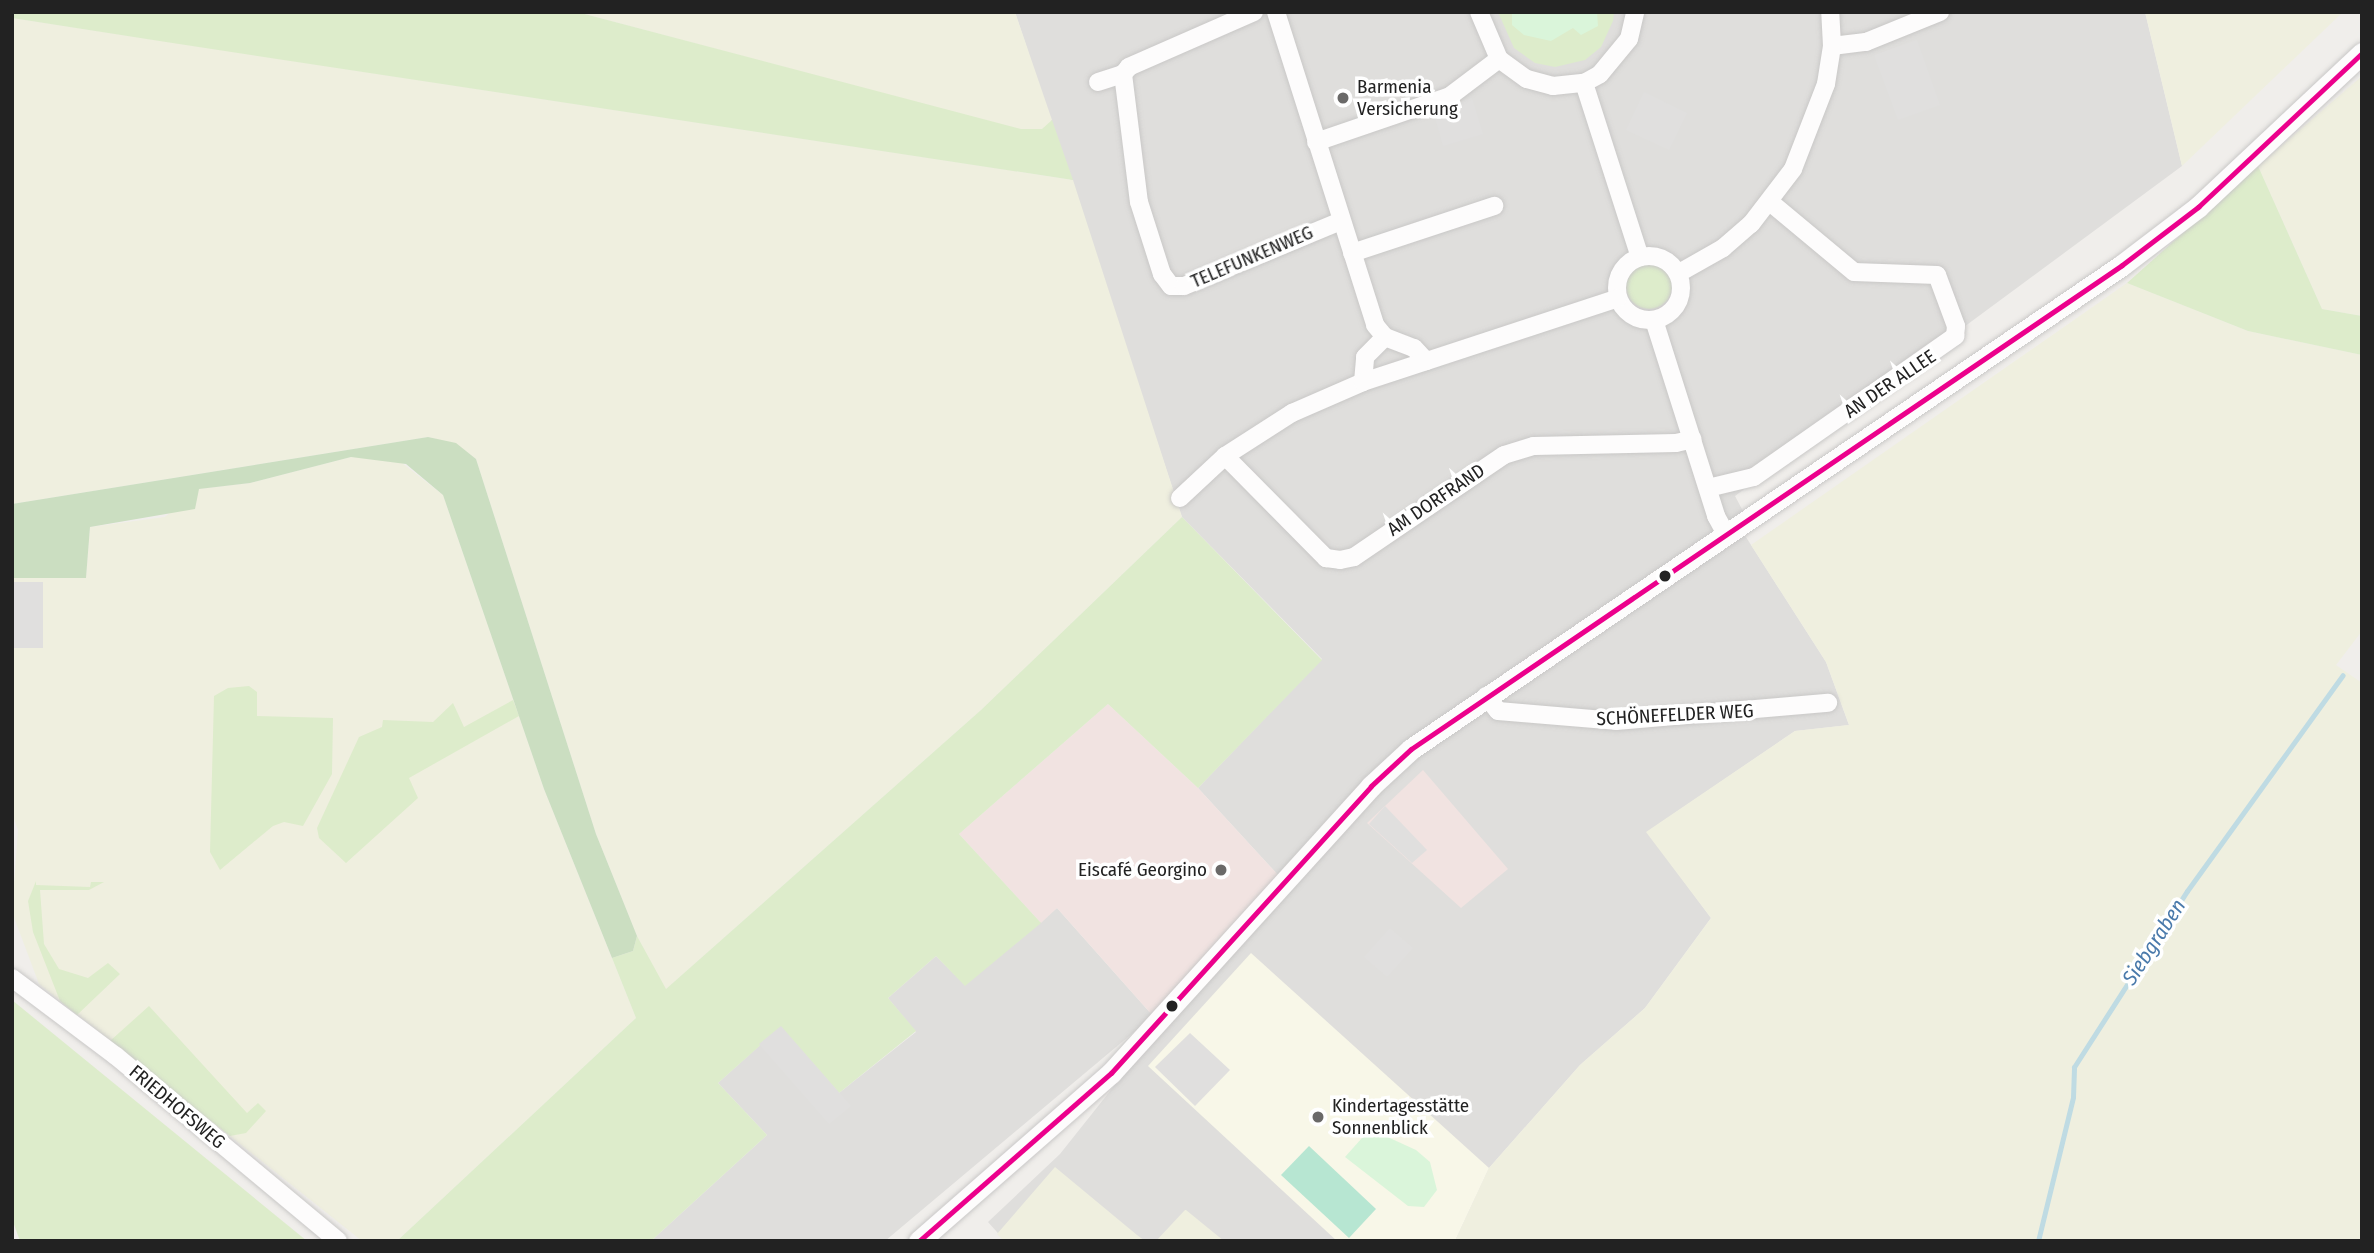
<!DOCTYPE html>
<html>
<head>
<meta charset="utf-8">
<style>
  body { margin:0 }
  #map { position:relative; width:2374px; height:1253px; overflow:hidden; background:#f0eeeb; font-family:"Fira Sans Condensed",sans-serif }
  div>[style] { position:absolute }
  .residential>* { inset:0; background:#dfdedc }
  .commercial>* { inset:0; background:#f1e3e1 }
  .education>* { inset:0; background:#f8f7e8 }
  .farmland>* { inset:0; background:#efefdf }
  .grass>* { inset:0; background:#ddeccb }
  .round { border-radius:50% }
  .forest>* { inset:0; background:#cbdec1 }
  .park>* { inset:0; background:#daf5da }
  .pitch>* { inset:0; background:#b7e6d2 }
  .parking>* { inset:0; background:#e0dfde }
  .stream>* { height:5px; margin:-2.5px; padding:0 2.5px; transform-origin:2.5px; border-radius:2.5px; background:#bfdbe3 }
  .roads { filter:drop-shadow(0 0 2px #c9c8c7) drop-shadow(0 0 2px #c9c8c7) }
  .minor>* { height:18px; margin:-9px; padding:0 9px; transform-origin:9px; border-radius:9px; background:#fdfcfc }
  .minor>.ring { margin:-9px; padding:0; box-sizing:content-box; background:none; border:18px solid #fdfcfc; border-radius:50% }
  .tertiary>* { height:21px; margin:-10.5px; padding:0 10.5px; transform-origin:10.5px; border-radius:10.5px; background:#fdfcfc }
  .bus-1>* { height:5px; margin:-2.5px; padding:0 2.5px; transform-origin:2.5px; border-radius:2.5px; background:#ec008c }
  .dots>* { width:19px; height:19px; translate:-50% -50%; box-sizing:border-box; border:4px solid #fff; border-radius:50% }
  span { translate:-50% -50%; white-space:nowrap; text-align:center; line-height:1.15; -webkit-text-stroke:7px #fff; paint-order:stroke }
  .poi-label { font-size:19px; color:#222 }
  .left { translate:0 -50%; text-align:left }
  .right { translate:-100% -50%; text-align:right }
  .street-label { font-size:19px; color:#222 }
  .water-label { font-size:21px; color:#4a7aab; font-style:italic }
  .frame { position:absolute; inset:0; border:14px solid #222; pointer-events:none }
</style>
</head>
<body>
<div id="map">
  <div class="residential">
    <i style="clip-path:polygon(1015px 12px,2145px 12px,2182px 166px,1735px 496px,1744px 513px,1372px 772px,1279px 876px,1198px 788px,1322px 659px,1182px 517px)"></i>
    <i style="clip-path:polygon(1744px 534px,1826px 662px,1849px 725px,1795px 731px,1647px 832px,1711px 918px,1645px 1008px,1580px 1065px,1489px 1168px,1455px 1241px,1005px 1241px,988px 1222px,1060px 1154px,1126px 1071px,1369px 802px,1423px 750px)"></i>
    <i style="clip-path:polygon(1057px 908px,1153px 1016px,885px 1241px,651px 1241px,767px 1135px,718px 1083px,781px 1026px,839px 1093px,916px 1032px,888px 998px,936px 956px,965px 985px)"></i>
  </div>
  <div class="commercial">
    <i style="clip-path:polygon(1108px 704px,1198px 788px,1279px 876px,1153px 1016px,1057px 908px,1041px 923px,959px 834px)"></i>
    <i style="clip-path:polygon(1423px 770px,1508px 869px,1461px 908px,1367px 823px)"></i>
  </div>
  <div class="education">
    <i style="clip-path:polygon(1251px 953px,1489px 1168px,1455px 1241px,1337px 1241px,1148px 1066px)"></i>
  </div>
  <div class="farmland">
    <i style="clip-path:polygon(577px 12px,1015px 12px,1052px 120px,1042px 130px,1021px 130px)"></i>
    <i style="clip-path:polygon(2145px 12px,2343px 12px,2182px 166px)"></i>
    <i style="clip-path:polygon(12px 18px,1073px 180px,1182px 517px,981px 710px,665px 990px,637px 936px,596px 834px,476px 459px,456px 444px,428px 437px,12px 504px)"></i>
    <i style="clip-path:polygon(2362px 76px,2362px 316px,2322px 309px,2258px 166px)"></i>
    <i style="clip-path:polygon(2127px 283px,2248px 331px,2362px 355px,2362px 631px,2336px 665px,2362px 683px,2362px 1241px,1455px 1241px,1489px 1168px,1580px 1065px,1645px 1008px,1711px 918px,1646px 832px,1795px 731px,1849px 725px,1826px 662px,1751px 545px)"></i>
    <i style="clip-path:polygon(351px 457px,397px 459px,443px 495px,544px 789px,636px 1018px,397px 1241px,362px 1241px,39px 984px,12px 912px,18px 830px,12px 813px,12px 578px,86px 578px,90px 527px,165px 517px,198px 489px,250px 483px)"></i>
    <i style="clip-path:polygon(1055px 1167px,1137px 1235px,1145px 1241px,1004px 1241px,997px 1234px)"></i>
    <i style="clip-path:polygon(1185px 1210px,1186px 1210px,1224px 1241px,1156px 1241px)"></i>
  </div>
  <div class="grass">
    <i style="clip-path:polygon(12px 12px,577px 12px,1021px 129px,1042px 129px,1052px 120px,1073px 180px,166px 42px,12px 18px)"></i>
    <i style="clip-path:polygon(1498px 12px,1614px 12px,1613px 21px,1601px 47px,1585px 60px,1555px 67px,1535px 63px,1514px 48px)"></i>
    <i style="clip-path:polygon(2258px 166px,2322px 309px,2362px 316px,2362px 355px,2248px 331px,2127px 283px)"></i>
    <i class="round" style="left:1626px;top:263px;width:46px;height:46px"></i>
    <i style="clip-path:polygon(1182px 517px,1322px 660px,1198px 788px,1108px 704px,959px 834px,1041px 923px,965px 986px,936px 956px,888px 998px,916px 1031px,839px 1093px,781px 1027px,718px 1083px,767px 1135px,651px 1241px,397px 1241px,636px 1018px,612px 958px,633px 951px,637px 936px,666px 989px,981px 710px)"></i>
    <i style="clip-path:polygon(249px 686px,257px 692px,257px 716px,333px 718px,332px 774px,303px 826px,284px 822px,273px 826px,220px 870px,210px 852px,214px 696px,228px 688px)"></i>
    <i style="clip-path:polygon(513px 700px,519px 716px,409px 778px,418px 798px,346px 863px,319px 838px,317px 828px,359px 737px,382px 727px,383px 720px,433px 722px,453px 703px,464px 727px)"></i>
    <i style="clip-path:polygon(36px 881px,36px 885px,90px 887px,91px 882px,104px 882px,89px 890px,40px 890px,44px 944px,59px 969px,88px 978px,108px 963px,120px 974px,77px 1015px,60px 1001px,33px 932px,28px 901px)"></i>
    <i style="clip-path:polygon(12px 1000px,307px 1241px,20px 1241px,12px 1219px)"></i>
    <i style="clip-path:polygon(149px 1006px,247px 1113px,258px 1103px,266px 1111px,246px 1133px,230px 1136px,110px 1041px)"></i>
  </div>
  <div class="forest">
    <i style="clip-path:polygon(428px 437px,456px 443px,476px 459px,596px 834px,637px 936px,633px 951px,612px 958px,544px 789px,443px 495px,406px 464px,351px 457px,250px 483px,199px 489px,195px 509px,90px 527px,86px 578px,12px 578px,12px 504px)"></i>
  </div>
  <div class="park">
    <i style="clip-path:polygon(1512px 12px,1597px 12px,1598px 26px,1581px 35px,1573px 28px,1551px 41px,1524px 35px,1512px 25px)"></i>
    <i style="clip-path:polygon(1370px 1129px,1416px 1150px,1430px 1162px,1437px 1190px,1424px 1207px,1408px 1206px,1345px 1157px)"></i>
  </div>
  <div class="pitch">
    <i style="clip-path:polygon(1309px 1146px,1376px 1209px,1349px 1238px,1281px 1175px)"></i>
  </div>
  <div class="parking">
    <i style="clip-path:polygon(1917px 40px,1940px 105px,1898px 120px,1874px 55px)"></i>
    <i style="clip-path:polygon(1644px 92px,1687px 113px,1669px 150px,1626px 130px)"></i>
    <i style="clip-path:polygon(1472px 98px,1483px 134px,1443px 146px,1433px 110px)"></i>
    <i style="clip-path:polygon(12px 582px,43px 582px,43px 648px,12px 648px)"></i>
    <i style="clip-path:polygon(1385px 806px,1427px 850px,1412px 863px,1369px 824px)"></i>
    <i style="clip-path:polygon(1390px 928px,1413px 948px,1387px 977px,1364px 957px)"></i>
    <i style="clip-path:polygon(781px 1026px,851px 1106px,829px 1124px,759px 1044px)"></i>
    <i style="clip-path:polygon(1190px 1033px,1230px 1070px,1195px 1106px,1155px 1067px)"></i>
  </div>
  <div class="stream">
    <i style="left:2038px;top:1241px;width:148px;rotate:-76.3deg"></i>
    <i style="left:2073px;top:1097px;width:30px;rotate:-88deg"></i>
    <i style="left:2074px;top:1067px;width:209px;rotate:-57.3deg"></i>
    <i style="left:2187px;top:891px;width:266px;rotate:-54.2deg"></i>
  </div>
  <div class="roads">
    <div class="minor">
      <i style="left:1254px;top:12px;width:137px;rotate:156.3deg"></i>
      <i style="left:1129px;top:67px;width:9px;rotate:131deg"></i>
      <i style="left:1123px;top:74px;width:129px;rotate:82.9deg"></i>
      <i style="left:1139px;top:202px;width:76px;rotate:72.3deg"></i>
      <i style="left:1162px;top:274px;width:15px;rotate:53deg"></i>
      <i style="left:1171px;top:286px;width:13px"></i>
      <i style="left:1184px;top:286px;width:170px;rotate:-22.5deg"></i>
      <i style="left:1276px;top:12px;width:328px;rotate:72.4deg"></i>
      <i style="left:1375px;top:325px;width:16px;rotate:50deg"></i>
      <i style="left:1385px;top:337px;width:31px;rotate:21deg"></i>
      <i style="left:1414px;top:348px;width:18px;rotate:47deg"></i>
      <i style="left:1479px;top:12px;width:51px;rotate:66.9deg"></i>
      <i style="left:1499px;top:59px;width:34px;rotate:36deg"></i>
      <i style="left:1527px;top:79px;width:27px;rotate:15deg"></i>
      <i style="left:1553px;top:86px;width:31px;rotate:-6deg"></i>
      <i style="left:1584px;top:83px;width:18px;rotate:-29deg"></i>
      <i style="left:1600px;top:74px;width:45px;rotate:-50.4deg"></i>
      <i style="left:1629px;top:39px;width:28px;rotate:-77deg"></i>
      <i style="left:1832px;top:46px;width:34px;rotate:-7deg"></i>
      <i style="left:1866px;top:42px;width:80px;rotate:-22.1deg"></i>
      <i style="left:1098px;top:82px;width:26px;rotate:-18deg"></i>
      <i style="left:1584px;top:83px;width:183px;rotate:72.2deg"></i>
      <i style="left:1316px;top:142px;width:142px;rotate:-18.9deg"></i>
      <i style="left:1450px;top:96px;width:61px;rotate:-37.1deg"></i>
      <i style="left:1352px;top:253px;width:150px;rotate:-18.3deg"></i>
      <i class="ring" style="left:1617px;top:256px;width:46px;height:46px"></i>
      <i style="left:1679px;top:273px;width:51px;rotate:-29.6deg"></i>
      <i style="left:1723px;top:248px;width:37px;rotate:-41deg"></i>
      <i style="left:1751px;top:224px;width:69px;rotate:-52.6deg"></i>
      <i style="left:1793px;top:169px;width:91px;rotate:-68.8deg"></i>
      <i style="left:1826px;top:84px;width:38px;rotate:-81deg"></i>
      <i style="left:1832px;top:46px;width:34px;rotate:-93deg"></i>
      <i style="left:1654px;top:320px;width:206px;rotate:72.4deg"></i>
      <i style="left:1716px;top:516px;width:23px;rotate:61deg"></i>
      <i style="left:1363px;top:382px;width:25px;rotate:-85deg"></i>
      <i style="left:1365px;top:357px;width:28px;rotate:-45deg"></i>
      <i style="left:1225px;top:456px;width:144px;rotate:45.3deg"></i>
      <i style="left:1326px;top:558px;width:14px;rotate:8deg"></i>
      <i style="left:1340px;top:560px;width:14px;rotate:-12deg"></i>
      <i style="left:1354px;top:557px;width:181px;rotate:-34.2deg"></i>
      <i style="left:1504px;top:455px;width:31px;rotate:-17deg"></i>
      <i style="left:1534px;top:446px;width:142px;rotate:-1.2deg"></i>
      <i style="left:1676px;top:443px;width:17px;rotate:-13deg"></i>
      <i style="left:1708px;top:488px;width:47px;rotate:-13.4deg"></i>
      <i style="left:1754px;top:477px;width:246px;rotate:-35deg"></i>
      <i style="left:1955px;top:336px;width:10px;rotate:-84deg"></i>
      <i style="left:1956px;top:326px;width:54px;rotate:-110.4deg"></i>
      <i style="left:1937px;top:275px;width:83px;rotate:-177.9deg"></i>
      <i style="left:1854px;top:272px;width:109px;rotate:-140.2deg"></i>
      <i style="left:1180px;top:498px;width:62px;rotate:-43deg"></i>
      <i style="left:1225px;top:456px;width:80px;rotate:-32.7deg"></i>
      <i style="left:1292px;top:413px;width:77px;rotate:-23.6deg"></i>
      <i style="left:1363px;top:382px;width:268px;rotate:-18.2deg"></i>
      <i style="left:1486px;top:696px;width:19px;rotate:51deg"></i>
      <i style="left:1498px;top:711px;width:118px;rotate:4.8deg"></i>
      <i style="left:1616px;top:721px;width:213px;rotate:-4.9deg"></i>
      <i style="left:12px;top:978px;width:130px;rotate:36.9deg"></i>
      <i style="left:116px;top:1056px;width:289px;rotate:39.8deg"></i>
    </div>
    <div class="tertiary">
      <i style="left:919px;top:1241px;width:255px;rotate:-41.2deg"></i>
      <i style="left:1111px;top:1073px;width:387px;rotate:-47.8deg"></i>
      <i style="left:1371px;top:786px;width:54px;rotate:-42.8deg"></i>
      <i style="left:1411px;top:749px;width:860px;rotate:-34.24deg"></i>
      <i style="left:2122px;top:265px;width:96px;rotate:-37.3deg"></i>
      <i style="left:2198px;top:207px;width:225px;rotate:-43.2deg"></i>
    </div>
  </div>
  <div class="bus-1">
    <i style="left:919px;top:1241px;width:255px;rotate:-41.2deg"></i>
    <i style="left:1111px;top:1073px;width:387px;rotate:-47.8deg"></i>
    <i style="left:1371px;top:786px;width:54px;rotate:-42.8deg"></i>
    <i style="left:1411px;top:749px;width:860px;rotate:-34.24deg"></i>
    <i style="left:2122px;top:265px;width:96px;rotate:-37.3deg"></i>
    <i style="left:2198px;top:207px;width:225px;rotate:-43.2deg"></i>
  </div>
  <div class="dots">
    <i style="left:1343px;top:98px;background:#6a6968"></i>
    <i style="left:1665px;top:576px;background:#222"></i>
    <i style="left:1221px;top:870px;background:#6a6968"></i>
    <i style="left:1172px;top:1006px;background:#222"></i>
    <i style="left:1318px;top:1117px;background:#6a6968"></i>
  </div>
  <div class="poi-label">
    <span class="left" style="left:1357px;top:98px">Barmenia<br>Versicherung</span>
    <span class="right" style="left:1207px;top:870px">Eiscafé Georgino</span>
    <span class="left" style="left:1332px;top:1117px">Kindertagesstätte<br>Sonnenblick</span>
  </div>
  <div class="street-label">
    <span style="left:1252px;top:257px;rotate:-23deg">TELEFUNKENWEG</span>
    <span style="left:1890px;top:384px;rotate:-34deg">AN DER ALLEE</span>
    <span style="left:1436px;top:500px;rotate:-34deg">AM DORFRAND</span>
    <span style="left:1675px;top:715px;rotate:-3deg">SCHÖNEFELDER WEG</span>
    <span style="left:177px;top:1107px;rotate:40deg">FRIEDHOFSWEG</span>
  </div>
  <div class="water-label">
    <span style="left:2154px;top:942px;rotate:-57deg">Siebgraben</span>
  </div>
  <div class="frame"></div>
</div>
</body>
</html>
